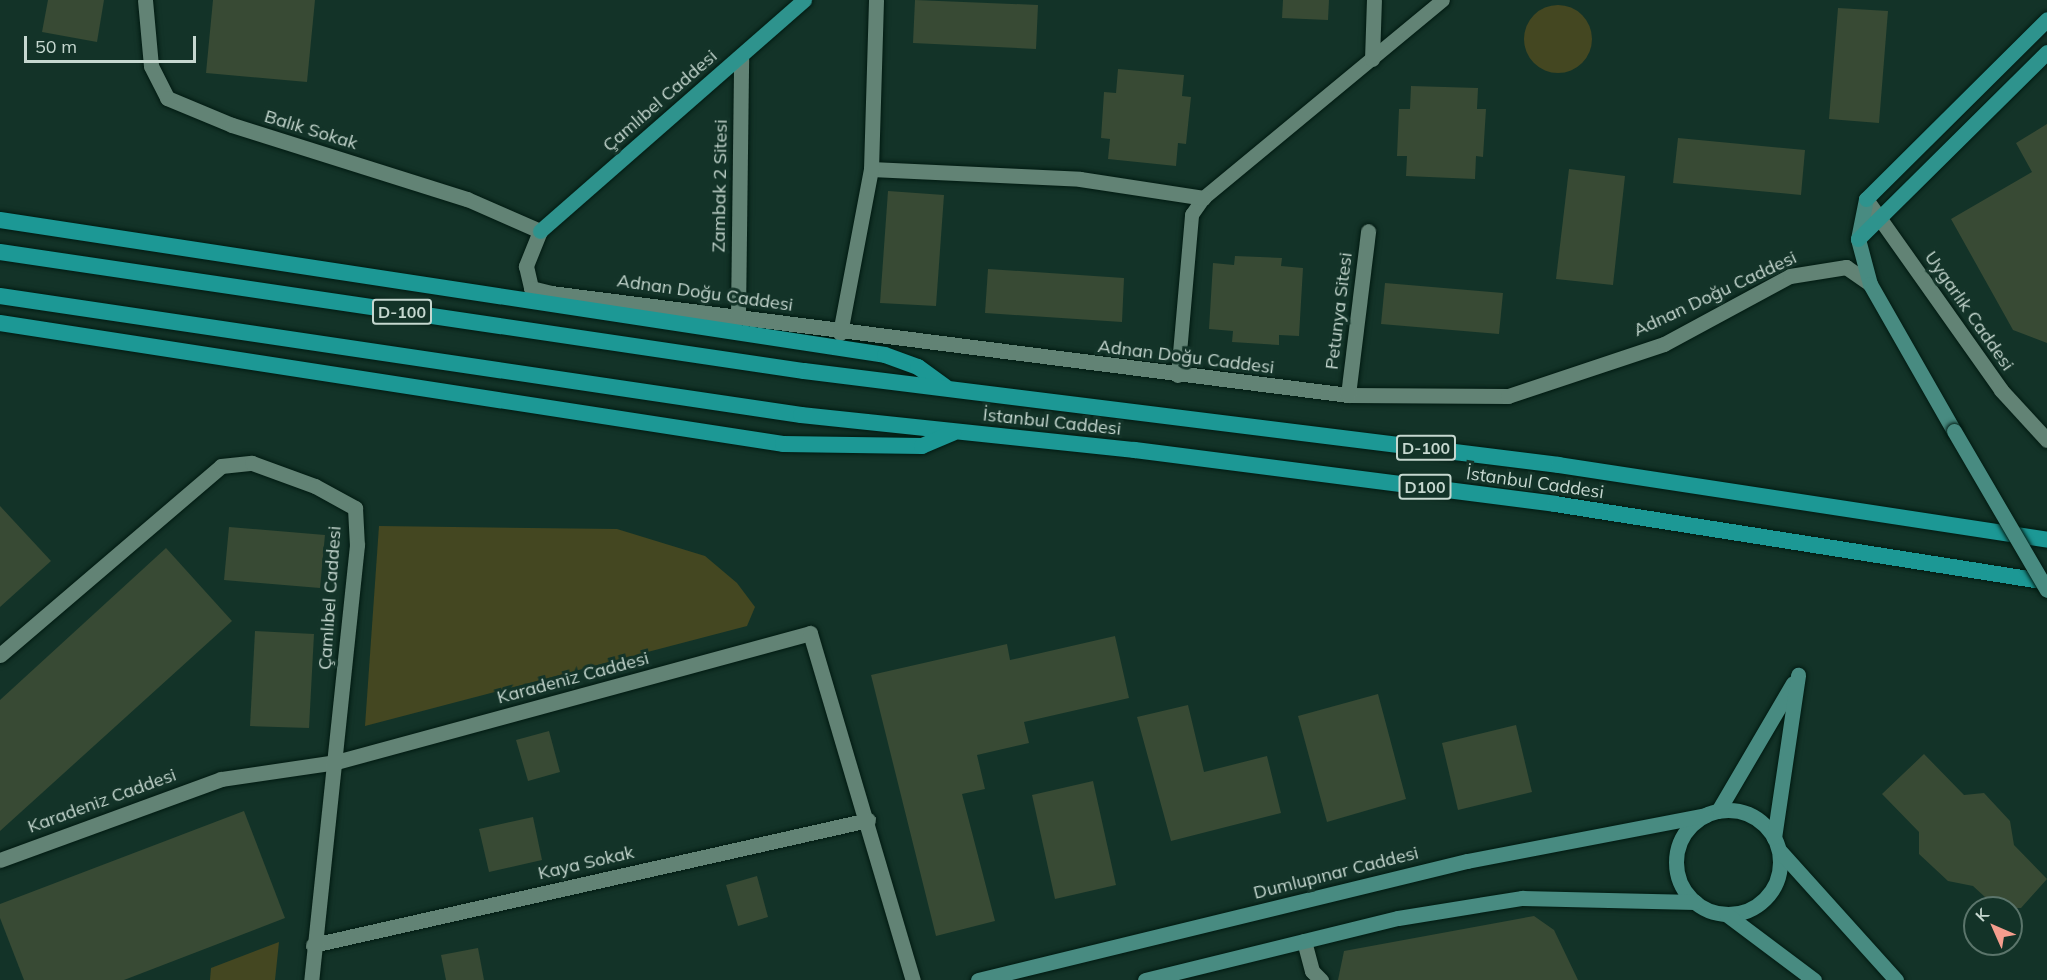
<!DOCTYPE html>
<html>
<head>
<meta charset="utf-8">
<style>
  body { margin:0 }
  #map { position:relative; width:2047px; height:980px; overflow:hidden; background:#133328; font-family:Mulish,sans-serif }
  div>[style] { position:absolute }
  .green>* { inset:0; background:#444721 }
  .round { border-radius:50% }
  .building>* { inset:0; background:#384a34 }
  .roads { filter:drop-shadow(0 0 2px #001a11) drop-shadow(0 0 2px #001a11) }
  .pedestrian>* { height:14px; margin:-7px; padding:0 7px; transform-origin:7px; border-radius:7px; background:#628375 }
  .minor>* { height:15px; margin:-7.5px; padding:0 7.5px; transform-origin:7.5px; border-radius:7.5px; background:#628375 }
  .tertiary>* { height:15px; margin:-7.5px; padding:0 7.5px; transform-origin:7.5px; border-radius:7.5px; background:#628375 }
  .secondary>* { height:15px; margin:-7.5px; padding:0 7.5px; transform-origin:7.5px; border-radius:7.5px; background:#488b81 }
  .secondary>.ring { margin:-7.5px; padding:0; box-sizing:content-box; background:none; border:15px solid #488b81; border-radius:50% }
  .primary>* { height:15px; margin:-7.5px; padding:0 7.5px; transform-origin:7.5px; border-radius:7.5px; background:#2e938d }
  .trunk>* { height:16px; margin:-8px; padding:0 8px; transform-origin:8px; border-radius:8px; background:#1c9895 }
  .bridges { filter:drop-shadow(0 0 2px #001a11) drop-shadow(0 0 2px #001a11) }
  .secondary-bridge>* { height:15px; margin:-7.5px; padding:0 7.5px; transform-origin:7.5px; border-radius:7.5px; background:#488b81 }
  span { translate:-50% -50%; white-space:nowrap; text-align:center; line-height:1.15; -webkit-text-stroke:6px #133328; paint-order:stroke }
  .shield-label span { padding:2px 4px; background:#133328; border:2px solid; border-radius:4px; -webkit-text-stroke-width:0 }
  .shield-label { font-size:16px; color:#c6d8d0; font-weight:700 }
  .street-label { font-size:18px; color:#c6d8d0 }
  .north { position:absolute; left:1963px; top:896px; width:60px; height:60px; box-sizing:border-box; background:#133328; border:2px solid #5b756b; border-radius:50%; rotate:315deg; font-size:16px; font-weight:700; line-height:24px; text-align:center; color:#c6d8d0 }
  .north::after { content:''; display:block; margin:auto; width:21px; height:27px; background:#f49d8d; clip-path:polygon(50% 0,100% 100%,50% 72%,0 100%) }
  .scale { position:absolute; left:24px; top:36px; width:172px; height:27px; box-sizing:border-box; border:3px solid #c6d8d0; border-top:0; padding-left:8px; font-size:18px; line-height:21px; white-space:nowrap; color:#c6d8d0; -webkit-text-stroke:4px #133328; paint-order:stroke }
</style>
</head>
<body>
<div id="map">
  <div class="green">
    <i class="round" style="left:1524px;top:5px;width:68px;height:68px"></i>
    <i style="clip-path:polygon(379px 526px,617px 529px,705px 556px,737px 583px,755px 607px,747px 626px,365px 726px)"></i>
    <i style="clip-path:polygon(279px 942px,275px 980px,210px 980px,211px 968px)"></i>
  </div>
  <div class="building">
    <i style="clip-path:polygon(48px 0,104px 0,97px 42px,42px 32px)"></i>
    <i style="clip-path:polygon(213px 0,315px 0,307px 82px,206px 73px)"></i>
    <i style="clip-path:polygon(915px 0,1038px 5px,1036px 49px,913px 43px)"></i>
    <i style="clip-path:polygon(1283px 0,1329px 0,1328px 20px,1282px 18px)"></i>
    <i style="clip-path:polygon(1838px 8px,1888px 11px,1879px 123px,1829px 119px)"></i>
    <i style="clip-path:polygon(1118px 69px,1184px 75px,1182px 96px,1191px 97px,1186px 144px,1178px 143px,1176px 166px,1108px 159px,1110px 139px,1101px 138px,1104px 92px,1116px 93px)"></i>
    <i style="clip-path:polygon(1411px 86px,1478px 88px,1477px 109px,1486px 109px,1483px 157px,1476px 156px,1475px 179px,1406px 176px,1407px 156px,1397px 156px,1399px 109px,1410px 109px)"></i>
    <i style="clip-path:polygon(2047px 124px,2047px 343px,2013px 330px,1951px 219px,2032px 172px,2016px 143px)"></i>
    <i style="clip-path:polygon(1678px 138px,1805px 150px,1801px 195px,1673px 183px)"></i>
    <i style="clip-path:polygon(1569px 169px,1625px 176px,1613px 285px,1556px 279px)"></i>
    <i style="clip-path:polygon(888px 191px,944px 195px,936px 306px,880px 303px)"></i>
    <i style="clip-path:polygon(1235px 256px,1282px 258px,1281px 266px,1303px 268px,1299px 336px,1279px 335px,1279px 345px,1232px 342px,1233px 331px,1209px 329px,1213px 263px,1234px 265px)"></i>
    <i style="clip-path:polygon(988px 269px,1124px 278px,1122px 322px,985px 313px)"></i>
    <i style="clip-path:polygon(1385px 283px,1503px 293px,1499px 334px,1381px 324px)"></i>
    <i style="clip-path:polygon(0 506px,51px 561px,0 607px)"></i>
    <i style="clip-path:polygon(229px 527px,325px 535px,320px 588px,224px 580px)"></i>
    <i style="clip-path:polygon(166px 548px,232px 621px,0 831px,0 700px)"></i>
    <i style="clip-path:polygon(255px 631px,314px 634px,309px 728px,250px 726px)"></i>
    <i style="clip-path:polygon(1115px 636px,1129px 698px,1024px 722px,1029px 743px,977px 755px,985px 789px,962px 794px,995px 921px,936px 936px,871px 675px,1007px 644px,1010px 660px)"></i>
    <i style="clip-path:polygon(1378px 694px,1406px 799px,1327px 822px,1298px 716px)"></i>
    <i style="clip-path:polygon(1188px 705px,1204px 772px,1267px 756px,1281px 813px,1171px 841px,1137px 717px)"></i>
    <i style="clip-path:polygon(1516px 725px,1532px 792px,1458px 810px,1442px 743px)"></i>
    <i style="clip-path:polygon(549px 731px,560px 772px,528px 781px,516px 740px)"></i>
    <i style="clip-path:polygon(1924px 754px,1964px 795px,1984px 793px,2010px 821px,2014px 845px,2047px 879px,2021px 908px,1997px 908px,1973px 886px,1948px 881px,1919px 854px,1919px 832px,1882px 794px)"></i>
    <i style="clip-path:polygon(1093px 781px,1116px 885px,1055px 899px,1032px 795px)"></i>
    <i style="clip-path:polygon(244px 811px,285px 918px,124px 980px,24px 980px,0 918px,0 904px)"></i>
    <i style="clip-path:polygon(533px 817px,542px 860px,489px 872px,479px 829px)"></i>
    <i style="clip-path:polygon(757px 876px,768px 917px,738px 926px,726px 885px)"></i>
    <i style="clip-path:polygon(1534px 916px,1554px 930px,1578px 980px,1338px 980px,1344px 951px)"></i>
    <i style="clip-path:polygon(478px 948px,484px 980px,446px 980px,441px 955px)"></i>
  </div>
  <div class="roads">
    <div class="pedestrian">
      <i style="left:1178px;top:376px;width:162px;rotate:-85deg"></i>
      <i style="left:1192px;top:215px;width:21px;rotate:-55deg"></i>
      <i style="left:1204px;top:198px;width:310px;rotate:-39.6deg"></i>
    </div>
    <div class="minor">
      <i style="left:145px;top:0;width:66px;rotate:84.8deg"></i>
      <i style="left:151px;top:66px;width:36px;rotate:63deg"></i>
      <i style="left:167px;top:98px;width:70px;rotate:22.6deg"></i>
      <i style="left:232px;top:125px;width:246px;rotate:17.5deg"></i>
      <i style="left:467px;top:199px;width:80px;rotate:23.7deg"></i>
      <i style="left:540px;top:231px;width:38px;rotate:112deg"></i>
      <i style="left:526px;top:266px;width:23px;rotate:77deg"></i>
      <i style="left:531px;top:288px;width:21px;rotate:14deg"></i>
      <i style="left:551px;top:293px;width:804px;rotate:7.29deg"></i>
      <i style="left:1348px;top:395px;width:160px;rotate:0.4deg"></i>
      <i style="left:1508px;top:396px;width:164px;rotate:-18.4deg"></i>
      <i style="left:1664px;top:344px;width:143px;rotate:-28.4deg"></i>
      <i style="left:1790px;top:276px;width:57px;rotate:-9.1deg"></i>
      <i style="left:1846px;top:267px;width:29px;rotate:35deg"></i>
      <i style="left:1372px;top:59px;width:59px;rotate:-88.1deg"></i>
      <i style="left:871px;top:169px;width:209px;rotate:2.7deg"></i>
      <i style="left:1080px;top:179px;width:125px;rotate:8.7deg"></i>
      <i style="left:1866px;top:199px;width:234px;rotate:54.7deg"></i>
      <i style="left:2001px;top:390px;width:68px;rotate:47.4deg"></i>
      <i style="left:738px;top:316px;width:259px;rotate:-89.3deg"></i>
      <i style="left:840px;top:333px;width:167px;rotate:-79.3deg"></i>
      <i style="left:871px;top:169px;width:169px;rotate:-88.3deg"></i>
      <i style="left:1348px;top:395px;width:165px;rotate:-83deg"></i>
      <i style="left:0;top:860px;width:235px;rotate:-20.1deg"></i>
      <i style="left:221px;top:779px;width:116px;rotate:-8.4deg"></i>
      <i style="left:336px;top:762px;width:491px;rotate:-15.2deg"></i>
      <i style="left:810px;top:633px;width:362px;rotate:73.5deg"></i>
      <i style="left:1304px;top:941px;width:31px;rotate:75deg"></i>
      <i style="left:1312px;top:971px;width:13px;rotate:45deg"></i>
      <i style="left:313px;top:945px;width:569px;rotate:-12.69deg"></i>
    </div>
    <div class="tertiary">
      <i style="left:0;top:655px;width:291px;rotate:-40.5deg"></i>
      <i style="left:221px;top:466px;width:31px;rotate:-6deg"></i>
      <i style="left:252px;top:463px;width:67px;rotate:20.1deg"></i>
      <i style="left:315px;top:486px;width:46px;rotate:28.8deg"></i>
      <i style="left:355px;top:508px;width:37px;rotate:87deg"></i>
      <i style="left:357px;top:545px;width:437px;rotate:96deg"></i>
    </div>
    <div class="secondary">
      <i style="left:1866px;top:199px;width:41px;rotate:101.3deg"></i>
      <i style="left:1858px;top:239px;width:47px;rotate:75.1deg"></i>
      <i style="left:1870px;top:284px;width:169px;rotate:60.3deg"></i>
      <i class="ring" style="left:1676px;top:810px;width:89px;height:89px"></i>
      <i style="left:1718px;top:811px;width:148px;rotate:-59.6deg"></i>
      <i style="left:1774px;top:838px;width:165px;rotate:-81.6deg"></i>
      <i style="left:1779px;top:850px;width:175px;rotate:48deg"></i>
      <i style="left:1726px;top:914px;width:110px;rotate:36.9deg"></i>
      <i style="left:978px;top:980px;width:503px;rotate:-13.68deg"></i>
      <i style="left:1467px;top:861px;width:243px;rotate:-10.9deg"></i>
      <i style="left:1145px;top:980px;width:260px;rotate:-13.8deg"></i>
      <i style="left:1398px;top:918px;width:126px;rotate:-9.2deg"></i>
      <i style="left:1522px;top:898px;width:173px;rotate:1.3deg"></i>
    </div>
    <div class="primary">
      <i style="left:1866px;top:199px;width:255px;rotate:-44.8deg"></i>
      <i style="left:540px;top:231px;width:351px;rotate:-41.2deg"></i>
      <i style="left:1858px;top:239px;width:266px;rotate:-44.7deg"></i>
    </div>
    <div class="trunk">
      <i style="left:0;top:220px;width:895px;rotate:8.67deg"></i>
      <i style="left:885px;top:355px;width:35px;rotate:20deg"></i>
      <i style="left:918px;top:367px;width:34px;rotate:36deg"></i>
      <i style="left:0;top:252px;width:813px;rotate:8.42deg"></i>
      <i style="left:804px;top:371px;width:761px;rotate:7.1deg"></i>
      <i style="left:1559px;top:465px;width:494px;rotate:8.7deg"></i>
      <i style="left:0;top:296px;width:810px;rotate:8.45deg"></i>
      <i style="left:801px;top:415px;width:336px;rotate:6deg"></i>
      <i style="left:1135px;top:450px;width:423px;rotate:7.3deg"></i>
      <i style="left:1555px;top:504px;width:498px;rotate:9deg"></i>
      <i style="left:0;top:323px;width:792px;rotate:8.78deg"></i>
      <i style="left:783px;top:444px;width:139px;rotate:0.8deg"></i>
      <i style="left:922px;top:446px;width:34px;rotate:-23deg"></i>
    </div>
  </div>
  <div class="bridges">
    <div class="secondary-bridge">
      <i style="left:1954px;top:431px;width:184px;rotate:59.7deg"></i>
    </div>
  </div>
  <div class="shield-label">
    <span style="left:402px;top:312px">D-100</span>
    <span style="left:1426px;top:448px">D-100</span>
    <span style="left:1425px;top:487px">D100</span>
  </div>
  <div class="street-label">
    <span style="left:660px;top:101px;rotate:-41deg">Çamlıbel Caddesi</span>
    <span style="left:311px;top:130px;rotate:17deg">Balık Sokak</span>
    <span style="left:720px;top:186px;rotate:-89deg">Zambak 2 Sitesi</span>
    <span style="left:705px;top:293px;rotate:8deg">Adnan Doğu Caddesi</span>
    <span style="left:1715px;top:294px;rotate:-25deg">Adnan Doğu Caddesi</span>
    <span style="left:1339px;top:311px;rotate:-83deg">Petunya Sitesi</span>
    <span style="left:1969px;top:311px;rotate:55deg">Uygarlık Caddesi</span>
    <span style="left:1186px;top:357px;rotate:7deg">Adnan Doğu Caddesi</span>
    <span style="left:1052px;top:422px;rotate:6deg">İstanbul Caddesi</span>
    <span style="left:1535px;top:483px;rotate:8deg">İstanbul Caddesi</span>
    <span style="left:330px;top:598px;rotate:-86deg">Çamlıbel Caddesi</span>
    <span style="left:573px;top:678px;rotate:-15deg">Karadeniz Caddesi</span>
    <span style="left:102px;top:801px;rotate:-20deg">Karadeniz Caddesi</span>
    <span style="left:586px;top:863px;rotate:-13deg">Kaya Sokak</span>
    <span style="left:1336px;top:873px;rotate:-14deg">Dumlupınar Caddesi</span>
  </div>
  <div class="north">K</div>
  <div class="scale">50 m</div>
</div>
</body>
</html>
